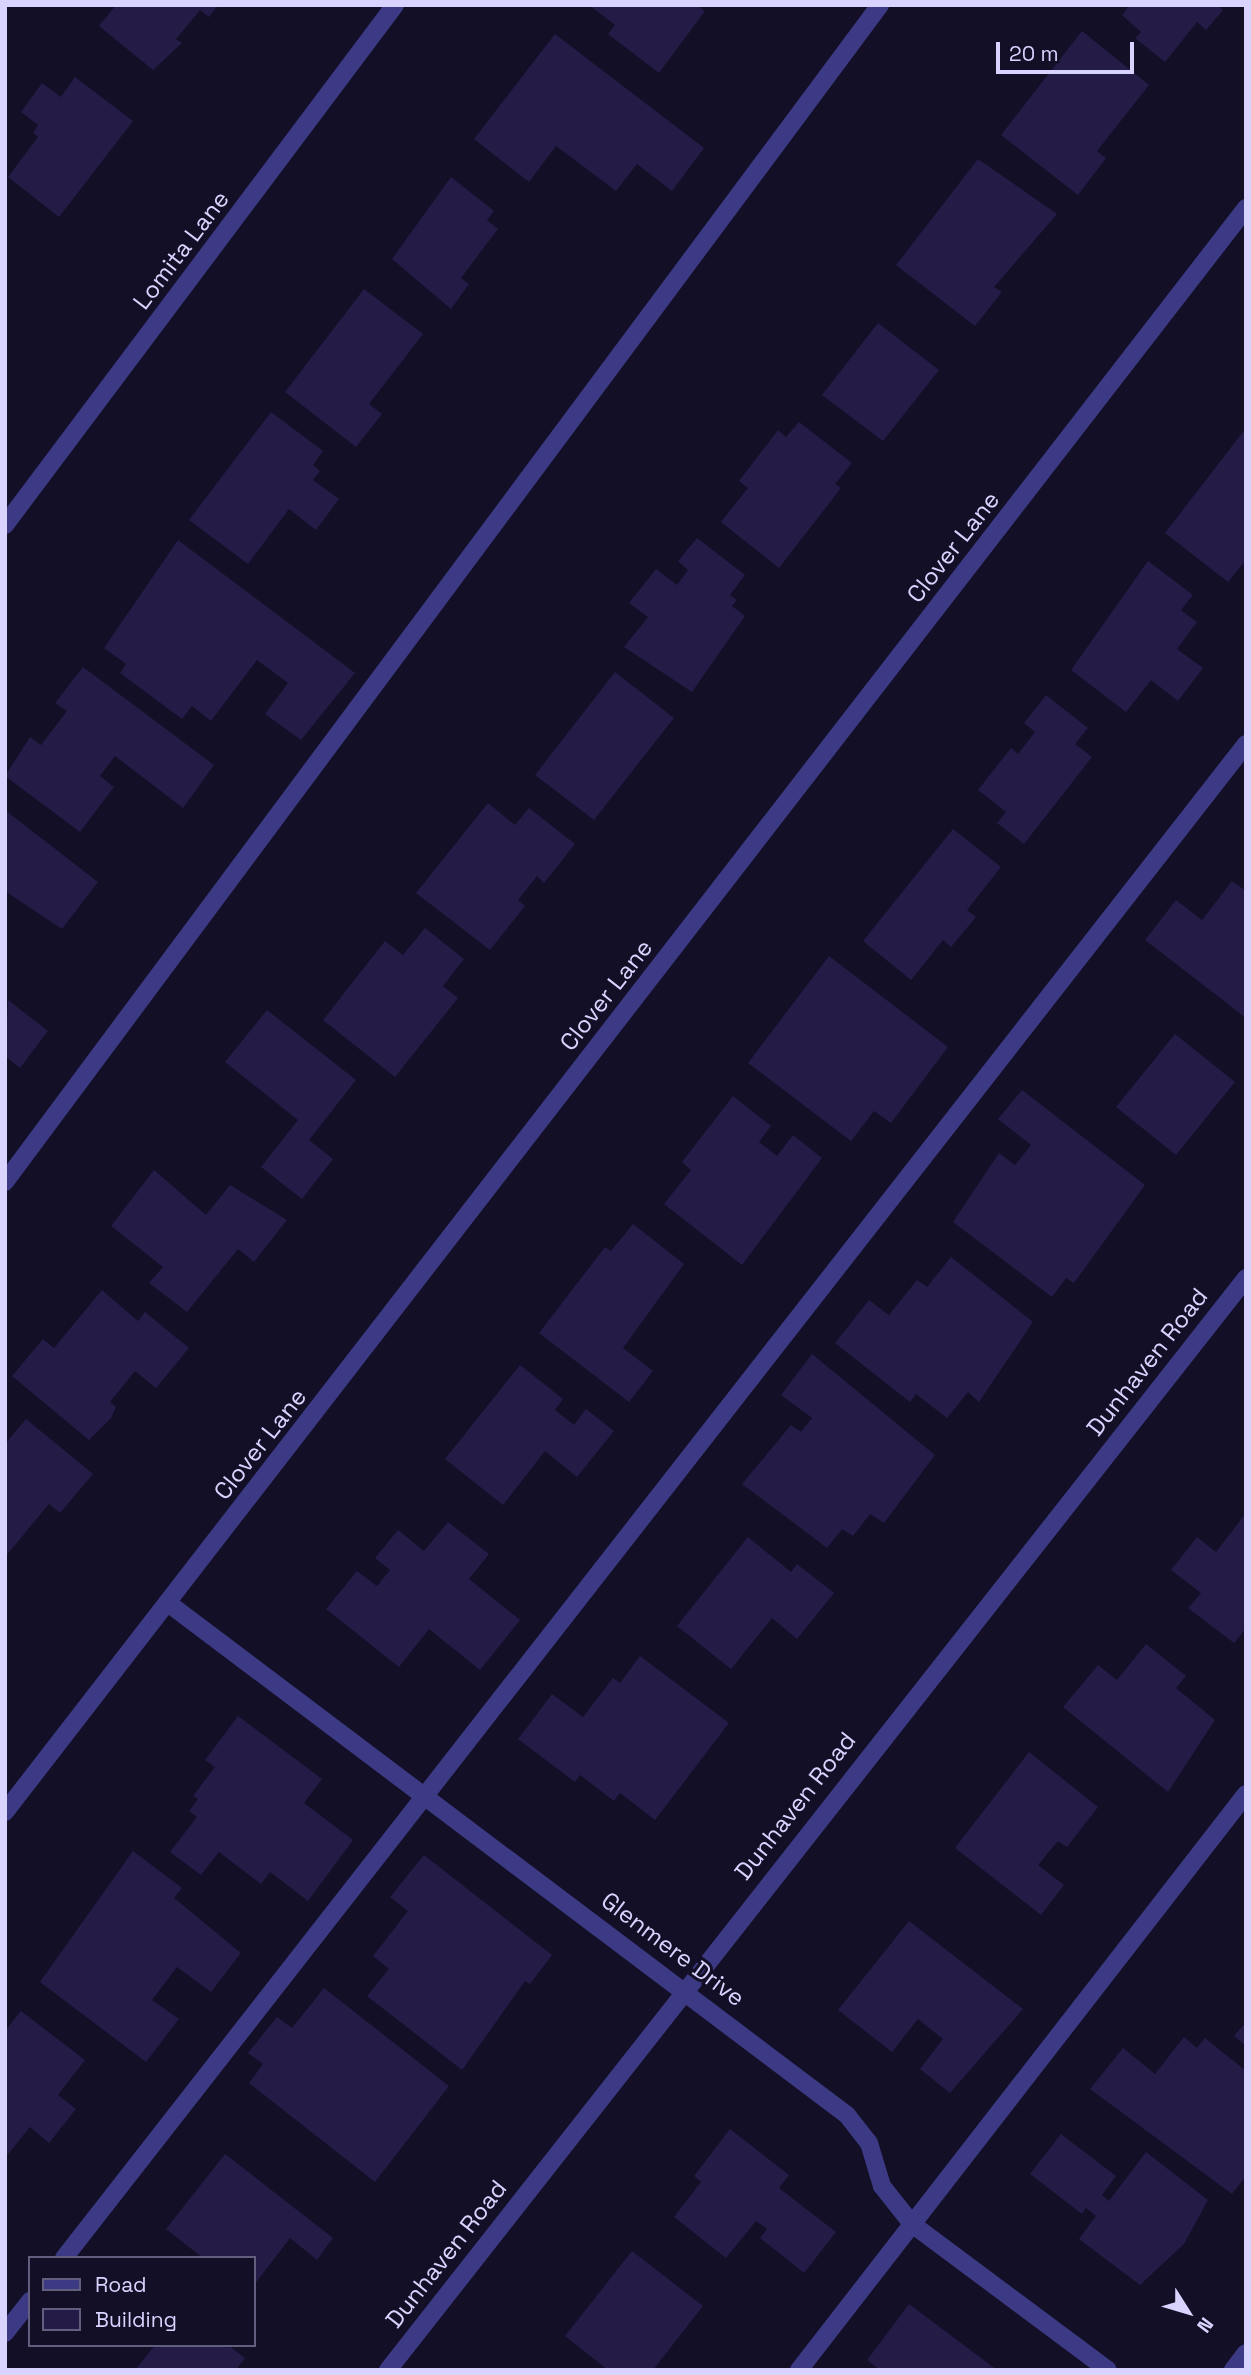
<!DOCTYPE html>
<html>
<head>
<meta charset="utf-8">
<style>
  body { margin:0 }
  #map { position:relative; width:1251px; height:2375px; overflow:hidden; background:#130f26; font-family:"Space Grotesk",sans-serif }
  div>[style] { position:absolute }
  .building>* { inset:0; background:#241b47 }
  .minor>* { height:18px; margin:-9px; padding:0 9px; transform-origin:9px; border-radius:9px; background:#3d3a85 }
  span { translate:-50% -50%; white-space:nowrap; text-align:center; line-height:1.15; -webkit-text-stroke:6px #130f26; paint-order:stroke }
  .street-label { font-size:24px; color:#d9d4ff }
  .frame { position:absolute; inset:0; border:7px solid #d9d4ff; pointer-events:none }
  .legend { position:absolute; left:28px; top:2256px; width:228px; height:91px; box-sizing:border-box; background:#130f26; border:2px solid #625e7d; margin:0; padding:9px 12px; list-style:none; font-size:21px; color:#d9d4ff }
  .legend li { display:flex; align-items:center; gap:14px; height:35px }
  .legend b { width:35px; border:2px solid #625e7d }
  .north { position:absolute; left:1153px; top:2277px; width:70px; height:70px; -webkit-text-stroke:5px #130f26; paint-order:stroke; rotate:127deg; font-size:19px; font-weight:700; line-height:28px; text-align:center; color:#d9d4ff }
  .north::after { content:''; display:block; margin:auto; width:24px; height:32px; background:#d9d4ff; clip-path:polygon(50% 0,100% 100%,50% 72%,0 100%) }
  .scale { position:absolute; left:996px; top:42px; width:138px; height:32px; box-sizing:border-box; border:4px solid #d9d4ff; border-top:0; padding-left:9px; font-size:21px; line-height:24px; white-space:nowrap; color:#d9d4ff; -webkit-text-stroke:5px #130f26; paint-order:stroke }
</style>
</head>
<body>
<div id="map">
  <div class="building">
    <i style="clip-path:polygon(116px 5px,218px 5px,209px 17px,200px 10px,176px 39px,182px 43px,153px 70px,99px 26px)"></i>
    <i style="clip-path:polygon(589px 5px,697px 5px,705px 11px,659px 73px,608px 34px,615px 25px)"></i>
    <i style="clip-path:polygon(1130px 5px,1218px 5px,1223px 10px,1206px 30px,1197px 22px,1165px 62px,1135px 38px,1141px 32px,1122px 15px)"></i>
    <i style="clip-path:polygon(1082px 31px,1149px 85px,1097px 151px,1106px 158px,1078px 195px,1001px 135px)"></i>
    <i style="clip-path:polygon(555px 34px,704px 148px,672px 191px,637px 164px,616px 191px,556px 146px,529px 182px,474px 139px)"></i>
    <i style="clip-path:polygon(75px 77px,133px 121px,59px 217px,8px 177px,38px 137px,33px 133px,38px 125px,21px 112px,42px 83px,61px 97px)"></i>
    <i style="clip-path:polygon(978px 159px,1057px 214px,994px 287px,1002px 292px,975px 326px,896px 265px)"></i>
    <i style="clip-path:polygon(451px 177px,494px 211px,487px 220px,498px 229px,461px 278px,469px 284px,451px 309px,392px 259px)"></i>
    <i style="clip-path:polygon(364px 289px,423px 334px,369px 404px,382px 414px,356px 447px,285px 392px)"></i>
    <i style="clip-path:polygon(878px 323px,939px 370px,883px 441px,822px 395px)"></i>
    <i style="clip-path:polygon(271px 412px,323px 451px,313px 465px,320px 471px,313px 480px,339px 499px,316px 530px,289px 509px,248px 564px,189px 520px)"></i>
    <i style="clip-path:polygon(799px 422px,852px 463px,835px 484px,841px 488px,779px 568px,721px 522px,748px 488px,739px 481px,778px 430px,786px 437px)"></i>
    <i style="clip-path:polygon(1246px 428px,1246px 560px,1228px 582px,1165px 533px)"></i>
    <i style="clip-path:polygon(697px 538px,745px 575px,730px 595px,737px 600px,732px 606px,745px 616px,692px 692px,624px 647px,648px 617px,629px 603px,656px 569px,677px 585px,688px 570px,678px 561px)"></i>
    <i style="clip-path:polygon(178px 540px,355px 673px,301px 740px,265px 714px,288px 683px,257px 660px,211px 721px,192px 706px,182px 719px,120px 673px,126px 664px,104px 648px)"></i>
    <i style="clip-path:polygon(1148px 561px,1193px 595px,1181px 610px,1197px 622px,1177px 649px,1203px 668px,1178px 701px,1151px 680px,1126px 712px,1071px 670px)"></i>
    <i style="clip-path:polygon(83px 667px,214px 765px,183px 808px,115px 756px,100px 776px,114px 787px,80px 832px,5px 776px,30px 737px,41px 745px,67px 711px,55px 703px)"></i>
    <i style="clip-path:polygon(615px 672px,674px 718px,594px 820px,535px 775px)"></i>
    <i style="clip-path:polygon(1046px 695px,1088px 728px,1075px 744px,1092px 757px,1024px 844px,997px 823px,1006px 812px,978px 790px,1011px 748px,1018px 754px,1035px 732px,1024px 723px)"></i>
    <i style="clip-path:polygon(488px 803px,515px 825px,529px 808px,575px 844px,544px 883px,537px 876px,518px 900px,525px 906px,490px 950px,416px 893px)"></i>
    <i style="clip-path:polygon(5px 810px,98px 882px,62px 929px,5px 891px)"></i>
    <i style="clip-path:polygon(953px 829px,1001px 867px,967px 910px,976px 917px,951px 947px,943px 940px,911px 980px,863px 941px)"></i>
    <i style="clip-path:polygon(1232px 881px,1246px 891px,1246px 1018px,1145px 940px,1176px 900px,1202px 920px)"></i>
    <i style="clip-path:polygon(425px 928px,464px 959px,443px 986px,458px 998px,395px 1077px,323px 1020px,385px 941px,403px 955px)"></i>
    <i style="clip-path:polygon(829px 956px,948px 1047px,891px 1123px,874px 1111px,851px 1141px,748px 1063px)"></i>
    <i style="clip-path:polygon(8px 1000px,48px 1031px,20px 1068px,5px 1056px)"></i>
    <i style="clip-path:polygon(267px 1010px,356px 1080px,309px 1140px,333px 1159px,302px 1199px,261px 1167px,298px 1120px,225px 1062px)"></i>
    <i style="clip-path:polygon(1175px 1034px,1235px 1082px,1176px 1155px,1116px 1107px)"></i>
    <i style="clip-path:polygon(1022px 1090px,1145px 1185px,1074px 1283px,1066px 1278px,1052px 1297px,953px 1222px,999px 1153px,1015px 1165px,1031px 1145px,998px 1119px)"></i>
    <i style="clip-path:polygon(733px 1096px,771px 1126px,759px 1142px,777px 1156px,793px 1135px,822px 1158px,742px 1265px,664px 1204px,691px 1170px,682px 1162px)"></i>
    <i style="clip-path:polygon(154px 1170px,206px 1215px,230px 1185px,287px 1220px,254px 1262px,238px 1249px,187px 1312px,149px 1283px,163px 1267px,111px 1226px)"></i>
    <i style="clip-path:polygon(633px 1224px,684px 1264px,623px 1348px,653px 1371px,629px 1402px,539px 1333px,605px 1247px,611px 1251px)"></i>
    <i style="clip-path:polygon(951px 1257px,1033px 1322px,979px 1402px,968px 1392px,947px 1418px,916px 1394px,910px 1402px,835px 1343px,869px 1300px,889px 1315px,917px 1280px,927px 1287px)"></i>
    <i style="clip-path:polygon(102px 1290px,138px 1321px,145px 1312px,189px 1348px,156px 1388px,135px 1371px,110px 1402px,116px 1407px,111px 1418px,89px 1440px,12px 1376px,43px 1339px,54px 1348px)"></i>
    <i style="clip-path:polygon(812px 1354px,935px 1455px,884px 1523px,870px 1514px,853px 1536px,842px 1529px,827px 1548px,742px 1484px,791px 1425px,801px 1432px,812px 1418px,781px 1395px)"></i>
    <i style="clip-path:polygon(520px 1365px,563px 1399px,555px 1410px,574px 1425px,586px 1409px,614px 1431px,577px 1477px,545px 1451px,503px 1505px,445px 1459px)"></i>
    <i style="clip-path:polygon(26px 1419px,93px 1474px,60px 1513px,49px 1504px,5px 1557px,5px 1444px)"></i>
    <i style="clip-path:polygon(1246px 1513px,1246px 1628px,1234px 1643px,1188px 1608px,1201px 1593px,1171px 1570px,1197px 1537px,1216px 1552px)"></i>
    <i style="clip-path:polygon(448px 1522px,489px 1554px,469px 1579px,520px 1620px,480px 1670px,429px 1629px,399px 1667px,326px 1609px,357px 1571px,377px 1586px,390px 1570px,375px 1558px,398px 1530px,424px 1551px)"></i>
    <i style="clip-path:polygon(748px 1537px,791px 1572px,797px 1564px,834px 1593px,797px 1639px,772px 1618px,731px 1669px,677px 1626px)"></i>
    <i style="clip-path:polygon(1146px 1644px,1186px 1676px,1176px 1688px,1215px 1720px,1168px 1792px,1063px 1707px,1098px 1665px,1117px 1680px)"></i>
    <i style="clip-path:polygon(640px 1656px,729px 1723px,655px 1820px,620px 1793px,614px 1801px,580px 1775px,575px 1782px,518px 1739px,552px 1694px,583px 1717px,613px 1678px,620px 1683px)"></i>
    <i style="clip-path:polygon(238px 1716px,322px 1779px,304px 1803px,353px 1840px,308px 1901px,270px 1872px,261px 1884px,219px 1852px,201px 1875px,170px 1852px,197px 1817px,189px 1811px,198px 1799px,193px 1796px,215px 1767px,205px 1760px)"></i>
    <i style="clip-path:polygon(1029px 1752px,1098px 1807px,1067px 1847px,1058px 1841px,1038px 1865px,1064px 1885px,1041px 1915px,955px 1848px)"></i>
    <i style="clip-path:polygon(133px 1851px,182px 1888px,174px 1898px,241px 1953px,211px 1992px,177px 1967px,152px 2000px,179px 2019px,146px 2062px,40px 1982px)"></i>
    <i style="clip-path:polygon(424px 1855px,552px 1955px,530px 1984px,525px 1981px,462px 2070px,367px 1996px,389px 1969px,373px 1956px,408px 1911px,390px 1897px)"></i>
    <i style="clip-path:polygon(909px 1921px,1023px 2009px,950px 2093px,920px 2069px,943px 2039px,918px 2019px,892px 2052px,838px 2010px)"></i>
    <i style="clip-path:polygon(324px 1988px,449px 2086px,375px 2182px,249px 2083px,263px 2064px,248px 2053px,277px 2017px,292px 2028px)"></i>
    <i style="clip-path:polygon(21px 2011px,85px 2060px,58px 2095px,76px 2109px,49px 2143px,30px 2127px,5px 2158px,5px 2031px)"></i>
    <i style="clip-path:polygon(1246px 2022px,1246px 2046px,1234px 2036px)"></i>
    <i style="clip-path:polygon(1184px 2037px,1197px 2048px,1205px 2038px,1246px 2071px,1246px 2176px,1232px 2194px,1090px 2089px,1123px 2048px,1155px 2074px)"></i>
    <i style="clip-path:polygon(730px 2129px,789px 2175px,779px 2188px,836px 2232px,804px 2273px,760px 2238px,767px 2229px,756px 2221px,726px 2258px,674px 2217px,701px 2182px,694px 2176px)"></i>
    <i style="clip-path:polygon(1061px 2134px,1116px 2176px,1102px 2195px,1109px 2201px,1146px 2152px,1208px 2200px,1184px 2244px,1140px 2285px,1079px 2239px,1096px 2216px,1086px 2208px,1082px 2214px,1030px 2174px)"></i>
    <i style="clip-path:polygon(225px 2154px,333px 2238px,317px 2260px,290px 2238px,254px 2285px,254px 2258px,203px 2258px,166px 2229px)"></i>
    <i style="clip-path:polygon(632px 2251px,703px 2306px,653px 2370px,608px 2370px,565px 2336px)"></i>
    <i style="clip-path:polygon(909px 2304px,997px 2370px,880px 2370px,867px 2360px)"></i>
    <i style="clip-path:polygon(155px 2345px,228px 2345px,245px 2358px,236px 2370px,135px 2370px)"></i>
  </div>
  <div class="minor">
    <i style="left:5px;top:525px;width:650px;rotate:-53.13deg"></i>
    <i style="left:5px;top:1182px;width:1467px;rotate:-53.37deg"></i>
    <i style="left:168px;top:1603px;width:850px;rotate:37.02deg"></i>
    <i style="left:847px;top:2115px;width:36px;rotate:52deg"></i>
    <i style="left:869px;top:2143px;width:45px;rotate:73.2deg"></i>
    <i style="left:882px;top:2186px;width:48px;rotate:51.7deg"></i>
    <i style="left:912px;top:2224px;width:244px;rotate:36.7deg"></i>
    <i style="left:5px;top:1812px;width:2028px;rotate:-52.27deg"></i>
    <i style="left:64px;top:2258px;width:1921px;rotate:-52.02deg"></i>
    <i style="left:5px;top:2333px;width:41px;rotate:-52deg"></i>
    <i style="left:388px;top:2370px;width:1389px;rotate:-51.84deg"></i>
    <i style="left:799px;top:2370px;width:729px;rotate:-52.19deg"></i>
    <i style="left:1233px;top:2370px;width:21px;rotate:-53deg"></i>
  </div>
  <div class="street-label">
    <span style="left:181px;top:250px;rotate:-53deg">Lomita Lane</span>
    <span style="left:953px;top:547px;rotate:-52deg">Clover Lane</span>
    <span style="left:606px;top:995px;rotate:-52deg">Clover Lane</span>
    <span style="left:1147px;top:1362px;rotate:-52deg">Dunhaven Road</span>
    <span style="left:260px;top:1444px;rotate:-52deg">Clover Lane</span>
    <span style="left:795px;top:1806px;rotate:-52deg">Dunhaven Road</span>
    <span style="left:673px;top:1949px;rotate:37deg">Glenmere Drive</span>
    <span style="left:446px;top:2254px;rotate:-52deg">Dunhaven Road</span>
  </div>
  <div class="frame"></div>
  <ul class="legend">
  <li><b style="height:9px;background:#3d3a85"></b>Road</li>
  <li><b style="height:19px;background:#241b47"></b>Building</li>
  </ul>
  <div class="north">N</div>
  <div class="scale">20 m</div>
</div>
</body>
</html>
